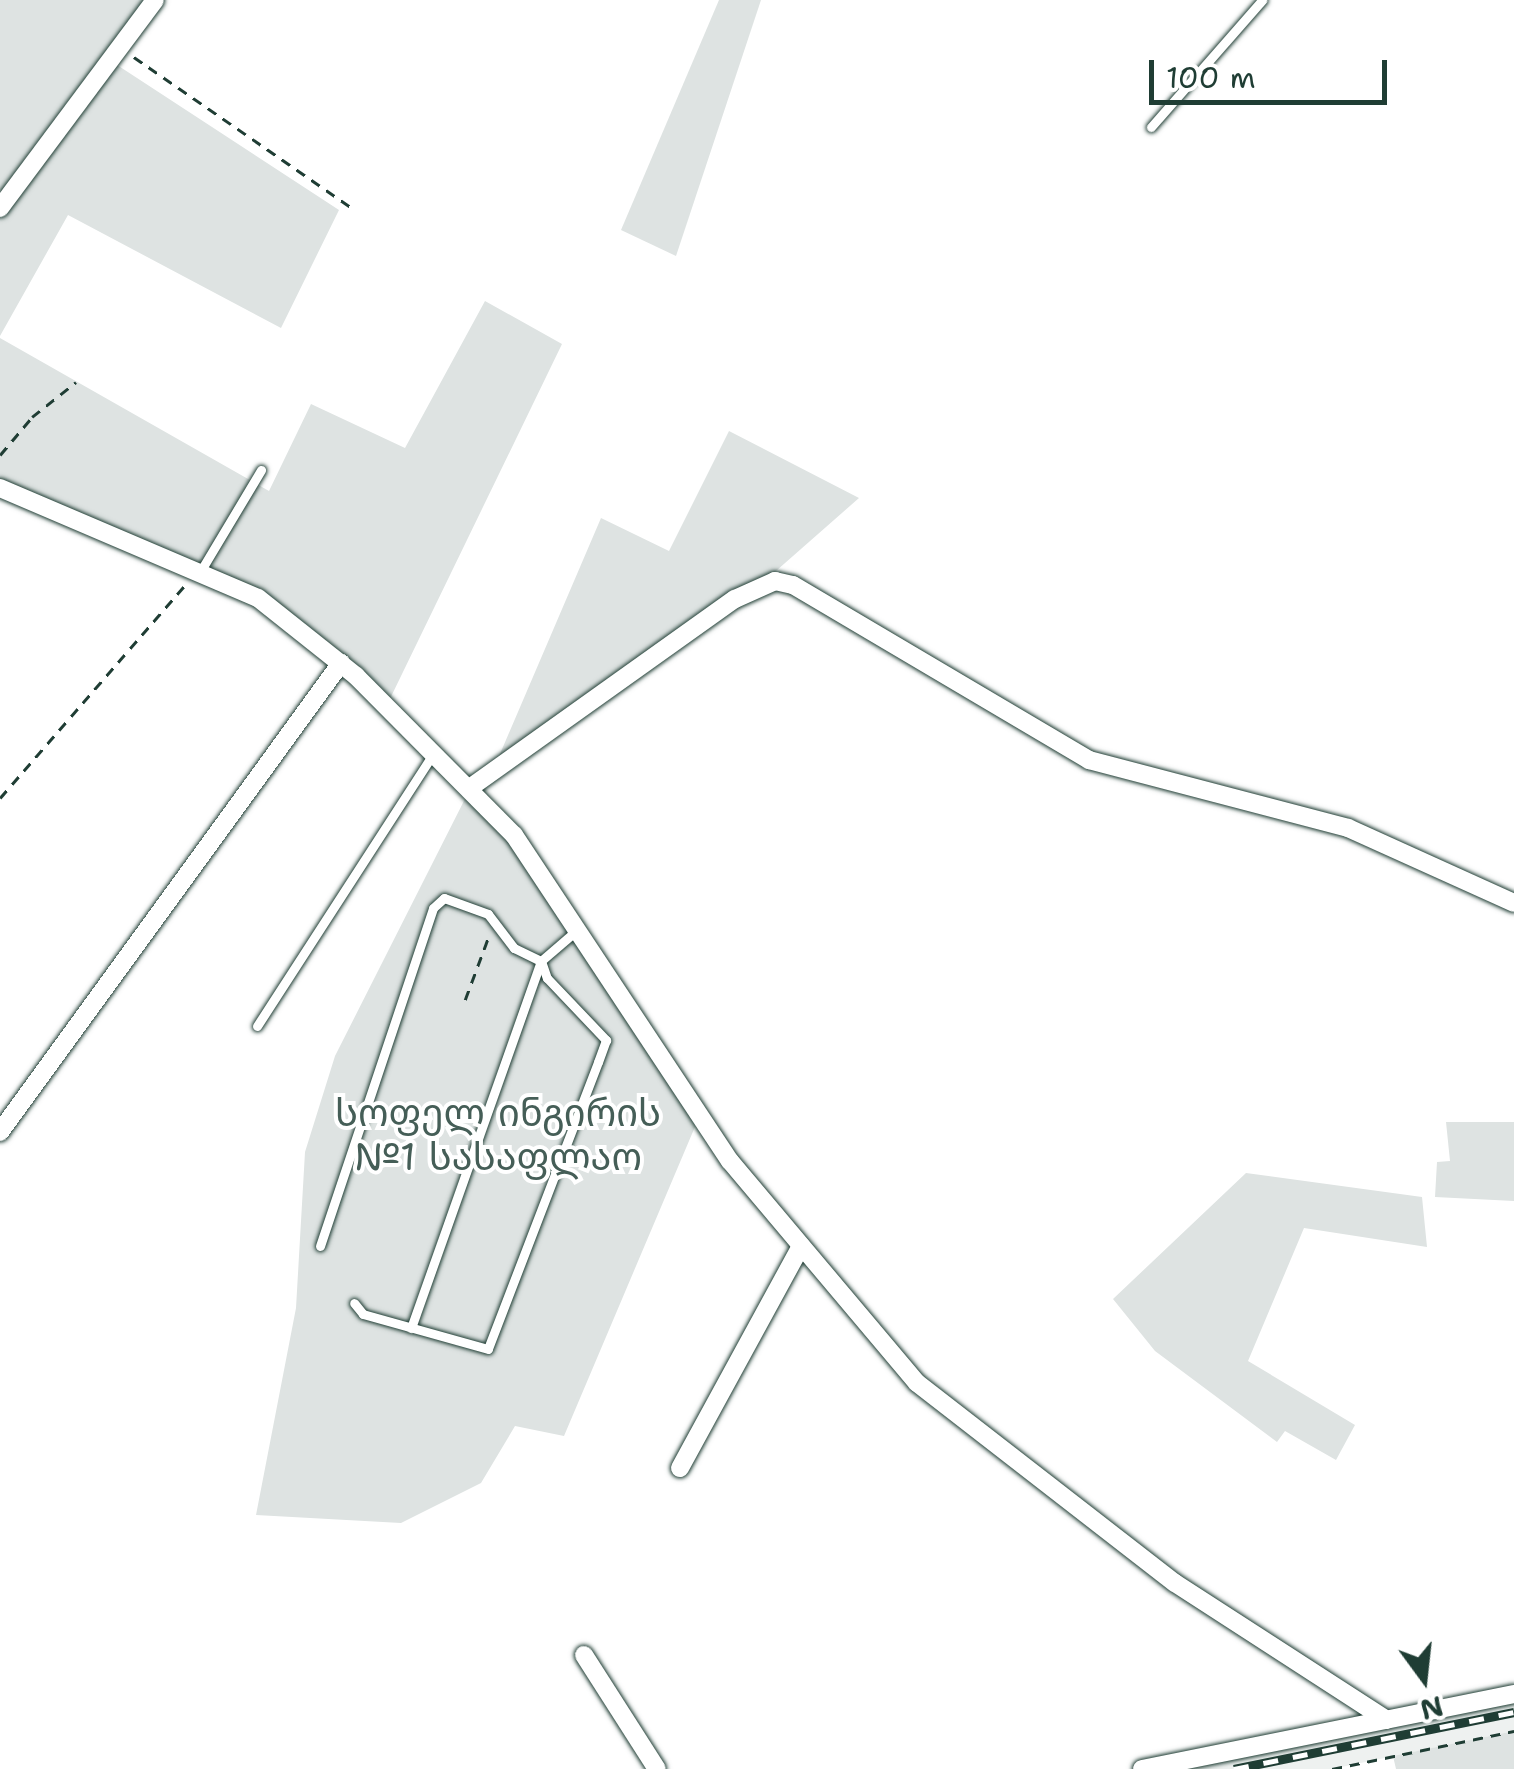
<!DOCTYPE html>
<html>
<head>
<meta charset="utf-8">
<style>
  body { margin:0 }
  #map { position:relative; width:1514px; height:1769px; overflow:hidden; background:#fff; font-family:"Shantell Sans","Noto Sans Georgian",sans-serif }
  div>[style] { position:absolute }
  .built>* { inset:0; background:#eef1f0 }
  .green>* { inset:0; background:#dee3e2 }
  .path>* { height:2.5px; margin-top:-1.25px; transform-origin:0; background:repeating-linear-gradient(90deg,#1f3d34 0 10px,transparent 0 18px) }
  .roads { filter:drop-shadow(0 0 2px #1f3d34) drop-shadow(0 0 2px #1f3d34) }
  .service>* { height:9px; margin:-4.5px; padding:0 4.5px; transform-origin:4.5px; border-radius:4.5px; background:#fff }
  .minor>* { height:18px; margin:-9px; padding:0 9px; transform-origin:9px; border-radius:9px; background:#fff }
  .rail>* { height:9px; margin-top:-4.5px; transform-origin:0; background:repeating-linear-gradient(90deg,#fff 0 15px,#1f3d34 0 30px); box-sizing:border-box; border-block:2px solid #1f3d34 }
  span { translate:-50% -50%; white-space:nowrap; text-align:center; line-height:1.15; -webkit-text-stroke:8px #fff; paint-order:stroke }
  .park-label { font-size:38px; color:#455e57 }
  .north { position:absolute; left:1374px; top:1629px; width:100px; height:100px; -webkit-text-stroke:8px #fff; paint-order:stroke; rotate:165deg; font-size:28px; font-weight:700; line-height:40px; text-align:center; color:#1f3d34 }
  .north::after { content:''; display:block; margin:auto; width:35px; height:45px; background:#1f3d34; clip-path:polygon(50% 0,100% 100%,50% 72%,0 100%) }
  .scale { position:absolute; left:1149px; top:60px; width:238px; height:45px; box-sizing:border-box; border:5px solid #1f3d34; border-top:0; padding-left:12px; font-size:30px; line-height:35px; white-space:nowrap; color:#1f3d34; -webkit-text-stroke:8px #fff; paint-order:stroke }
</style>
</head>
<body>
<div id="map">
  <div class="built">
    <i style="clip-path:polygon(1514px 1694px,1514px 1731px,1332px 1769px,1142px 1769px)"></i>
  </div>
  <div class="green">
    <i style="clip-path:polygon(0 0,155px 0,111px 61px,339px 210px,281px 328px,68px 215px,0 336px,0 208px,10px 197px,0 190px)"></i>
    <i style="clip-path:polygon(719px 0,761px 0,676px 256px,621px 230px)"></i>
    <i style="clip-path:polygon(485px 301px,562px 344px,386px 707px,258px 598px,0 488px,0 338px,269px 491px,311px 404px,405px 448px)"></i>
    <i style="clip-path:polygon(729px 431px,859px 498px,759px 586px,491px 775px,601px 518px,669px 551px)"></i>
    <i style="clip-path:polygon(471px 787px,700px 1115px,564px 1436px,515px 1426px,481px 1483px,401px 1523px,256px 1515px,296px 1308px,305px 1152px,335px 1056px)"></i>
    <i style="clip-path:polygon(1446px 1122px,1514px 1122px,1514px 1201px,1435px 1197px,1437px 1162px,1450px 1161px)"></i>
    <i style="clip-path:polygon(1246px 1173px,1422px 1197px,1427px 1247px,1304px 1228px,1248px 1361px,1355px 1425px,1336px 1460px,1285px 1431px,1277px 1442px,1155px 1351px,1113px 1299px)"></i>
    <i style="clip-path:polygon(1514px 1731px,1514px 1769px,1396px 1769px,1393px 1756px)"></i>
  </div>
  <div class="path">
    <i style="left:134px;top:57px;width:264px;rotate:34.7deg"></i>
    <i style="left:0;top:455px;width:50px;rotate:-49.9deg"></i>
    <i style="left:32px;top:417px;width:56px;rotate:-38.5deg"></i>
    <i style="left:0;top:798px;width:284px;rotate:-49deg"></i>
    <i style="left:465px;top:1000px;width:66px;rotate:-69.6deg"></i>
    <i style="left:1332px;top:1769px;width:186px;rotate:-11.8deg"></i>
  </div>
  <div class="roads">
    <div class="service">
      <i style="left:1151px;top:127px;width:169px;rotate:-48.8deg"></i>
      <i style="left:200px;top:572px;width:119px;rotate:-59.1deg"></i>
      <i style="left:257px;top:1026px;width:320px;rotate:-57.1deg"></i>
      <i style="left:320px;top:1246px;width:356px;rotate:-71.5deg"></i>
      <i style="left:433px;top:908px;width:15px;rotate:-42deg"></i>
      <i style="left:444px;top:898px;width:47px;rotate:20deg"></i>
      <i style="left:488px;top:914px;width:43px;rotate:52.6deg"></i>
      <i style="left:514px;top:948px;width:30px;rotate:26deg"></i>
      <i style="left:541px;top:961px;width:18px;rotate:71deg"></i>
      <i style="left:547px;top:978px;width:86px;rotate:46.4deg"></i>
      <i style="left:606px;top:1040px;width:23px;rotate:110deg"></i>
      <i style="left:598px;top:1062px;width:307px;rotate:111deg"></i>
      <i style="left:488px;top:1349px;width:130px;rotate:-164.4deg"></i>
      <i style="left:363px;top:1314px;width:14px;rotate:-129deg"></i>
      <i style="left:411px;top:1328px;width:389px;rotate:-70.5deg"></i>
      <i style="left:541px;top:961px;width:48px;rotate:-40.7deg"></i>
    </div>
    <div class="minor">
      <i style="left:0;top:208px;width:259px;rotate:-53.3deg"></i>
      <i style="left:0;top:488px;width:280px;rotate:23.1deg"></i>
      <i style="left:258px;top:598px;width:125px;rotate:38.5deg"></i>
      <i style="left:356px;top:676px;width:224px;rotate:45.2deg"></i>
      <i style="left:514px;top:835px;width:391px;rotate:56.5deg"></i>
      <i style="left:730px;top:1161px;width:290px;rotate:49.9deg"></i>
      <i style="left:917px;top:1383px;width:326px;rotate:37.8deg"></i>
      <i style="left:1175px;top:1583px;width:252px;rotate:32.9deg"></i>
      <i style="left:471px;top:787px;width:324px;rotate:-35.5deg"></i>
      <i style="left:735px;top:599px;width:44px;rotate:-24.2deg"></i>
      <i style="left:775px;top:581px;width:18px;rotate:13deg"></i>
      <i style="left:793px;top:585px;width:344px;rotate:30.6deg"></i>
      <i style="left:1089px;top:760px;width:268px;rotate:14.7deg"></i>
      <i style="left:1348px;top:828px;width:182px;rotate:24.3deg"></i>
      <i style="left:0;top:1132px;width:580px;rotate:-53.98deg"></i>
      <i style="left:680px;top:1468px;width:253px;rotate:-61.4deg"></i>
      <i style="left:584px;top:1655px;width:135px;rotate:57.4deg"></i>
      <i style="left:1142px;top:1769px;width:379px;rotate:-11.4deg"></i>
    </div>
  </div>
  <div class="rail">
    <i style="left:1234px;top:1769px;width:286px;rotate:-11.5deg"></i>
  </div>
  <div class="park-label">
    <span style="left:498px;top:1135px">სოფელ ინგირის<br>№1 სასაფლაო</span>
  </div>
  <div class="north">N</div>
  <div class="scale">100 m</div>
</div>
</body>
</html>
